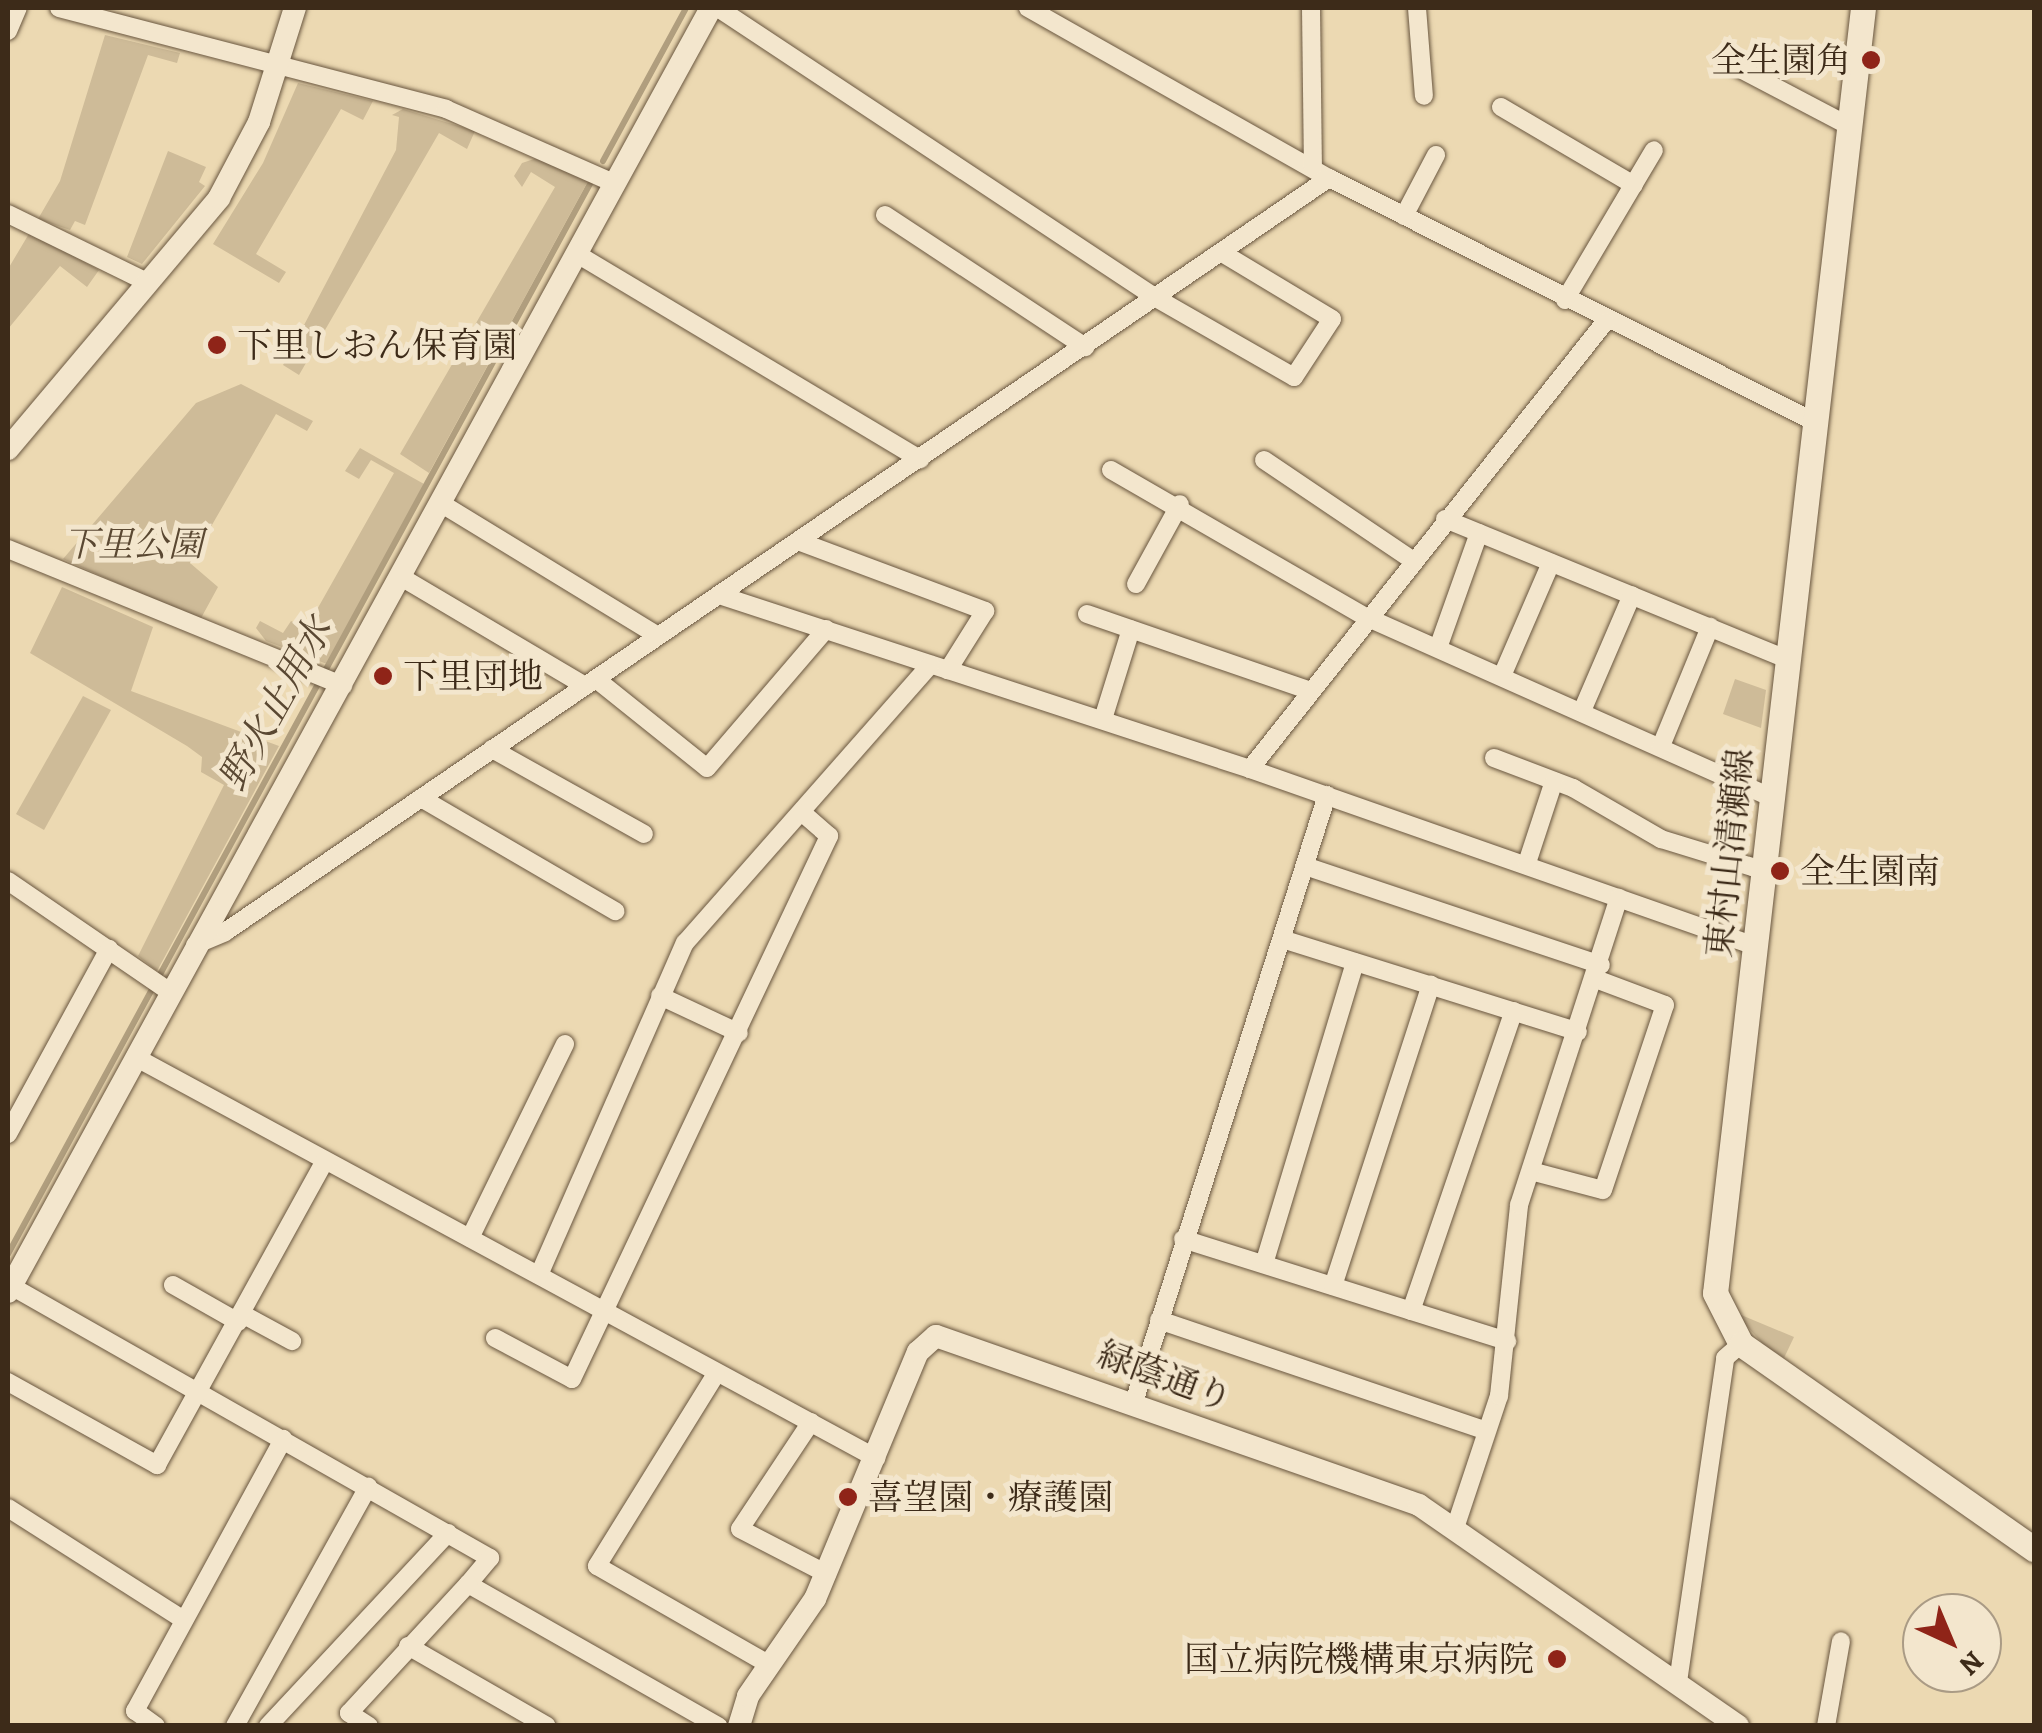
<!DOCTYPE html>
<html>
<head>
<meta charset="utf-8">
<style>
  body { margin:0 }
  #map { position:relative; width:2042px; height:1733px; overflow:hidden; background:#ecd9b2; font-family:Alegreya,"Noto Serif JP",serif }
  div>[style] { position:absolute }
  .green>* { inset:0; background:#cebb98 }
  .stream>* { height:6px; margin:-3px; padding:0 3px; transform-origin:3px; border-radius:3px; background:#b09e7e }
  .roads { filter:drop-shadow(0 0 2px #69563f) drop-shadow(0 0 2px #69563f) }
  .minor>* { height:18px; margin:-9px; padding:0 9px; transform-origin:9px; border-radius:9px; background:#f3e6cd }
  .tertiary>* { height:22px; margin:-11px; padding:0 11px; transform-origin:11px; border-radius:11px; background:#f3e6cd }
  .secondary>* { height:25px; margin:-12.5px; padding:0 12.5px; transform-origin:12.5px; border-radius:12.5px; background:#f3e6cd }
  .dots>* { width:28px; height:28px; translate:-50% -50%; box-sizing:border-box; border:5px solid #f3e6cd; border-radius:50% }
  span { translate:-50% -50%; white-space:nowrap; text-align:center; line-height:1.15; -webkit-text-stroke:10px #f3e6cd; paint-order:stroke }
  .poi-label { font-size:35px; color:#3d2b19 }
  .right { translate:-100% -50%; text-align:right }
  .left { translate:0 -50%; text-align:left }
  .park-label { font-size:35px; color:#5a4832; font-style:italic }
  .street-label { font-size:35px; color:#3d2b19 }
  .water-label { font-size:38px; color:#5a4832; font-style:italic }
  .frame { position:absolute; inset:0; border:10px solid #3d2b19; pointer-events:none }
  .north { position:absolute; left:1902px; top:1593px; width:100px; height:100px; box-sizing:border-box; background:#f3e6cd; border:2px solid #aa9b85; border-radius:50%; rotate:136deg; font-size:28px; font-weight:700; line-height:40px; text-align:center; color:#3d2b19 }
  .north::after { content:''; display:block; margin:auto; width:35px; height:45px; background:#8f2418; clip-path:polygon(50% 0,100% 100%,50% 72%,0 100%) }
</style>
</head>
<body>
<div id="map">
  <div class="green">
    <i style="clip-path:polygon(105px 35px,180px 53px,177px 63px,148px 55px,85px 225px,75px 221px,70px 230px,38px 219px,60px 181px)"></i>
    <i style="clip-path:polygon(298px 83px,373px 101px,363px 120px,341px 109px,256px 254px,286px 272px,279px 283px,213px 244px,263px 163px)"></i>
    <i style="clip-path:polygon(403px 109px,475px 131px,467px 149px,439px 133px,299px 375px,283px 365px,396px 150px,399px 117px,392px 115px)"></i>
    <i style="clip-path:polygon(168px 151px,206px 167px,199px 182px,205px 186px,142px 264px,127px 257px)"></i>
    <i style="clip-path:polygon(537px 158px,588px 181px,429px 473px,400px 454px,555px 187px,531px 172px,522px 187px,514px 176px,522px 163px)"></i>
    <i style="clip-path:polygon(30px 232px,99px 270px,87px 287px,60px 266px,8px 329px,8px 269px)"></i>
    <i style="clip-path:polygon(241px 384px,313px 421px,307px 431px,276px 414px,190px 563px,218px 587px,200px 620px,63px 559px,196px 403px)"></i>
    <i style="clip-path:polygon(360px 448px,424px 484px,327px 664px,266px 641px,256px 628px,260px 621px,283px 633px,291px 621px,306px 629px,394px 473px,371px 460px,359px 479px,345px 471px)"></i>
    <i style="clip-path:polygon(62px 587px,153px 627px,131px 691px,279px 746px,157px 971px,138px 956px,224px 785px,201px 772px,202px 757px,187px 746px,30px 653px)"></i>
    <i style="clip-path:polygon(1735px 679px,1766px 690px,1761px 728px,1723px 714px)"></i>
    <i style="clip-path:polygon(83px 696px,111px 710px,44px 830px,16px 814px)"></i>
    <i style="clip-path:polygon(1734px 1312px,1794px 1337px,1784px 1358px,1764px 1345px)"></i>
  </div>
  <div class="stream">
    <i style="left:603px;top:161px;width:174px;rotate:-61.5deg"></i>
    <i style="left:8px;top:1254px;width:1223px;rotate:-61.46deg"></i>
  </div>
  <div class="roads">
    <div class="minor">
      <i style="left:59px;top:8px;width:400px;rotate:14.6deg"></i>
      <i style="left:446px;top:109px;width:186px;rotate:23.8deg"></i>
      <i style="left:718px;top:8px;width:525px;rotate:33.51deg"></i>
      <i style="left:1156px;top:298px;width:159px;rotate:29.8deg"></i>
      <i style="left:1294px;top:377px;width:69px;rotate:-56.8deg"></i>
      <i style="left:1332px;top:319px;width:128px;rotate:-149deg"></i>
      <i style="left:1028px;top:8px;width:346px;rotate:29.5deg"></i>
      <i style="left:1329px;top:178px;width:544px;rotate:26.66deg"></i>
      <i style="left:1311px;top:8px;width:159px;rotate:89.3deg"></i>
      <i style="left:1417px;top:8px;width:88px;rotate:85.5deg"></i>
      <i style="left:8px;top:31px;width:25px;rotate:-67deg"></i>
      <i style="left:1729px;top:63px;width:136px;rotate:27.7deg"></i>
      <i style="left:1501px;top:107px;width:154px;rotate:30.4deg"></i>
      <i style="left:8px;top:214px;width:155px;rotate:26.1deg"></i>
      <i style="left:885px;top:215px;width:240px;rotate:33.4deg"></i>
      <i style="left:1404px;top:216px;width:69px;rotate:-62.3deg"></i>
      <i style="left:577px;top:254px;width:400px;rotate:30.9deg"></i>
      <i style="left:1565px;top:300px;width:174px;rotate:-59.3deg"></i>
      <i style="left:1264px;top:460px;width:179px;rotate:34deg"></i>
      <i style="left:1111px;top:470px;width:294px;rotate:30deg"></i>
      <i style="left:1366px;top:617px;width:442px;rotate:24deg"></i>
      <i style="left:442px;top:504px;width:253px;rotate:31.4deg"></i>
      <i style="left:1445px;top:519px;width:369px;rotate:22.3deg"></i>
      <i style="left:798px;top:541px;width:200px;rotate:20.5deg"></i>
      <i style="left:985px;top:611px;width:70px;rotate:122.1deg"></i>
      <i style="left:8px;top:549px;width:362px;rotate:22.2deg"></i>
      <i style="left:401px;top:577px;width:214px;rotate:30.6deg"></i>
      <i style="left:1136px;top:584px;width:91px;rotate:-61.2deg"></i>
      <i style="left:719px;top:595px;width:559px;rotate:18.14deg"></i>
      <i style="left:1250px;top:769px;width:535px;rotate:19.32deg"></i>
      <i style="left:1087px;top:614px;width:236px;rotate:19deg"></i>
      <i style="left:1438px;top:648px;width:122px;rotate:-70.4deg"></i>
      <i style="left:1502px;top:676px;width:123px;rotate:-66.6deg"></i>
      <i style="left:596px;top:679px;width:142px;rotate:38.7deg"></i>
      <i style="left:707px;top:768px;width:183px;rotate:-49.4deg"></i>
      <i style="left:1582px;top:711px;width:126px;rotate:-66.7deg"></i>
      <i style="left:1103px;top:719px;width:94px;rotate:-72.7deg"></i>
      <i style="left:1661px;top:746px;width:129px;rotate:-67.6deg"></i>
      <i style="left:492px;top:749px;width:174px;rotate:29.2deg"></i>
      <i style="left:1494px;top:758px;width:85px;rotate:20.8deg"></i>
      <i style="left:1573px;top:788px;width:102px;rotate:30.1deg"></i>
      <i style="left:1661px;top:839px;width:106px;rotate:17.1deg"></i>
      <i style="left:1250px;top:769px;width:571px;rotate:-51.54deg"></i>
      <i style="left:421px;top:798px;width:225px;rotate:30.2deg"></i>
      <i style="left:1527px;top:863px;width:86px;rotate:-71.8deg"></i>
      <i style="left:1305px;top:866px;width:312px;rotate:18.5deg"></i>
      <i style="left:8px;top:881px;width:196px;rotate:34.4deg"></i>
      <i style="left:1282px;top:939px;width:310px;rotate:17.4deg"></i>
      <i style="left:195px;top:945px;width:33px;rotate:-23deg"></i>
      <i style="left:225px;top:932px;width:1337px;rotate:-34.33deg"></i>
      <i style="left:660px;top:996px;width:87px;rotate:25.1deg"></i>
      <i style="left:135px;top:1057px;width:843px;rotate:28.42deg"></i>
      <i style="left:8px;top:1134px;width:211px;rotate:-61.4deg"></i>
      <i style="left:1531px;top:1171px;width:74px;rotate:14.8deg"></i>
      <i style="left:1603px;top:1190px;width:195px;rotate:-71.5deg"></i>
      <i style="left:1665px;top:1005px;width:74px;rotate:-159.4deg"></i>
      <i style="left:470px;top:1238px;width:216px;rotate:-63.9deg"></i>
      <i style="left:1183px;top:1239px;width:340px;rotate:17.5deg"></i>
      <i style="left:1264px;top:1264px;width:315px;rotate:-73.2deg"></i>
      <i style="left:539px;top:1275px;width:363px;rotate:-66.3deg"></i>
      <i style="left:685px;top:943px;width:371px;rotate:-48.6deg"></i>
      <i style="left:173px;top:1285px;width:75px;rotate:29.6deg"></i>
      <i style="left:11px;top:1286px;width:551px;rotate:29.59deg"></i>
      <i style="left:490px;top:1558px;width:34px;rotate:130deg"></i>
      <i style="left:468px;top:1584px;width:288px;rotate:29.6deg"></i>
      <i style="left:1333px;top:1286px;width:317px;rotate:-72deg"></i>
      <i style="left:1411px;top:1311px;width:317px;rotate:-71.1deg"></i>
      <i style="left:242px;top:1314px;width:57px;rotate:28.4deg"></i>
      <i style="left:1159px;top:1320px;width:345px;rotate:18.7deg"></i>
      <i style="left:495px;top:1338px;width:87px;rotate:28deg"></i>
      <i style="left:572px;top:1379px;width:601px;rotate:-64.67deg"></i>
      <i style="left:829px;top:836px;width:35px;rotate:-139deg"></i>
      <i style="left:716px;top:1374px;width:226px;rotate:121.8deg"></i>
      <i style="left:597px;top:1566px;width:197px;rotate:29.8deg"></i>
      <i style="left:8px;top:1382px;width:171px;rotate:29.1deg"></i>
      <i style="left:157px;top:1465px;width:347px;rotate:-61.1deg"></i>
      <i style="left:1134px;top:1402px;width:637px;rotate:-72.36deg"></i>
      <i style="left:811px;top:1422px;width:128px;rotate:123.6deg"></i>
      <i style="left:740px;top:1529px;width:98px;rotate:27.3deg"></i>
      <i style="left:8px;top:1508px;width:206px;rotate:32.5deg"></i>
      <i style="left:1456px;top:1525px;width:136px;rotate:-71.6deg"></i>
      <i style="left:1499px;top:1396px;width:192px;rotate:-84deg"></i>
      <i style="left:1519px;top:1205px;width:323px;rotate:-72deg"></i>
      <i style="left:408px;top:1646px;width:160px;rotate:29.9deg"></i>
      <i style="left:1678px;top:1682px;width:327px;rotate:-81.7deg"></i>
      <i style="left:1725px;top:1358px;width:21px;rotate:-41deg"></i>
      <i style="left:156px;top:1726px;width:26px;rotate:-144deg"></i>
      <i style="left:135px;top:1711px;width:310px;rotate:-61.4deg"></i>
      <i style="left:235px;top:1726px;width:274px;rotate:-60.9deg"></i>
      <i style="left:268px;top:1726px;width:264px;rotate:-47deg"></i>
      <i style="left:369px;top:1726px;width:24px;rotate:-147deg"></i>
      <i style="left:349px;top:1713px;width:176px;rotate:-47.3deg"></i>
      <i style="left:1826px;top:1726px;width:86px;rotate:-80deg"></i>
    </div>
    <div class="tertiary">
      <i style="left:8px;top:449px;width:328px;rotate:-49.9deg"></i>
      <i style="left:219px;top:198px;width:86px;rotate:-62.2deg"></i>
      <i style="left:259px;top:122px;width:120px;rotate:-72.5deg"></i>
      <i style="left:8px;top:1292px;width:1464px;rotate:-61.3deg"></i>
      <i style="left:739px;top:1726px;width:31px;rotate:-73deg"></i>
      <i style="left:748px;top:1696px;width:118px;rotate:-55.4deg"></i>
      <i style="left:815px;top:1599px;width:268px;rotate:-67.4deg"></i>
      <i style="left:918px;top:1352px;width:24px;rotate:-42deg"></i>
      <i style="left:936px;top:1336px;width:512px;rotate:19.28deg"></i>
      <i style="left:1419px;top:1505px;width:388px;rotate:34.7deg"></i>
    </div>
    <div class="secondary">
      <i style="left:1863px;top:8px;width:1293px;rotate:96.57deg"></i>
      <i style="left:1715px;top:1293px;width:57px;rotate:63deg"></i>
      <i style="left:1741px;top:1344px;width:358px;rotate:35deg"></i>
    </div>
  </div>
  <div class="dots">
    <i style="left:1871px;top:60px;background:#8f2418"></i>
    <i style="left:217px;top:345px;background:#8f2418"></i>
    <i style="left:383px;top:676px;background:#8f2418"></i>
    <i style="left:1780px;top:871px;background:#8f2418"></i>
    <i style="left:848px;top:1497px;background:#8f2418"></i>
    <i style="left:1557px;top:1659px;background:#8f2418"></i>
  </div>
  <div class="poi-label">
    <span class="right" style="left:1851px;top:60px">全生園角</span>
    <span class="left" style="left:237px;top:345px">下里しおん保育園</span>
    <span class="left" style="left:403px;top:676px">下里団地</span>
    <span class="left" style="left:1800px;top:871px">全生園南</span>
    <span class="left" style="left:868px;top:1497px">喜望園・療護園</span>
    <span class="right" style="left:1534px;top:1659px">国立病院機構東京病院</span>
  </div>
  <div class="park-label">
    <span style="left:133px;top:544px">下里公園</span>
  </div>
  <div class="street-label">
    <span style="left:1729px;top:853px;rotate:-84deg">東村山清瀬線</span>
    <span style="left:1165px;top:1376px;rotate:20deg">緑蔭通り</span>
  </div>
  <div class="water-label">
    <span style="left:276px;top:704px;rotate:-61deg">野火止用水</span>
  </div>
  <div class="frame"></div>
  <div class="north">N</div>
</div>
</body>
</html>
